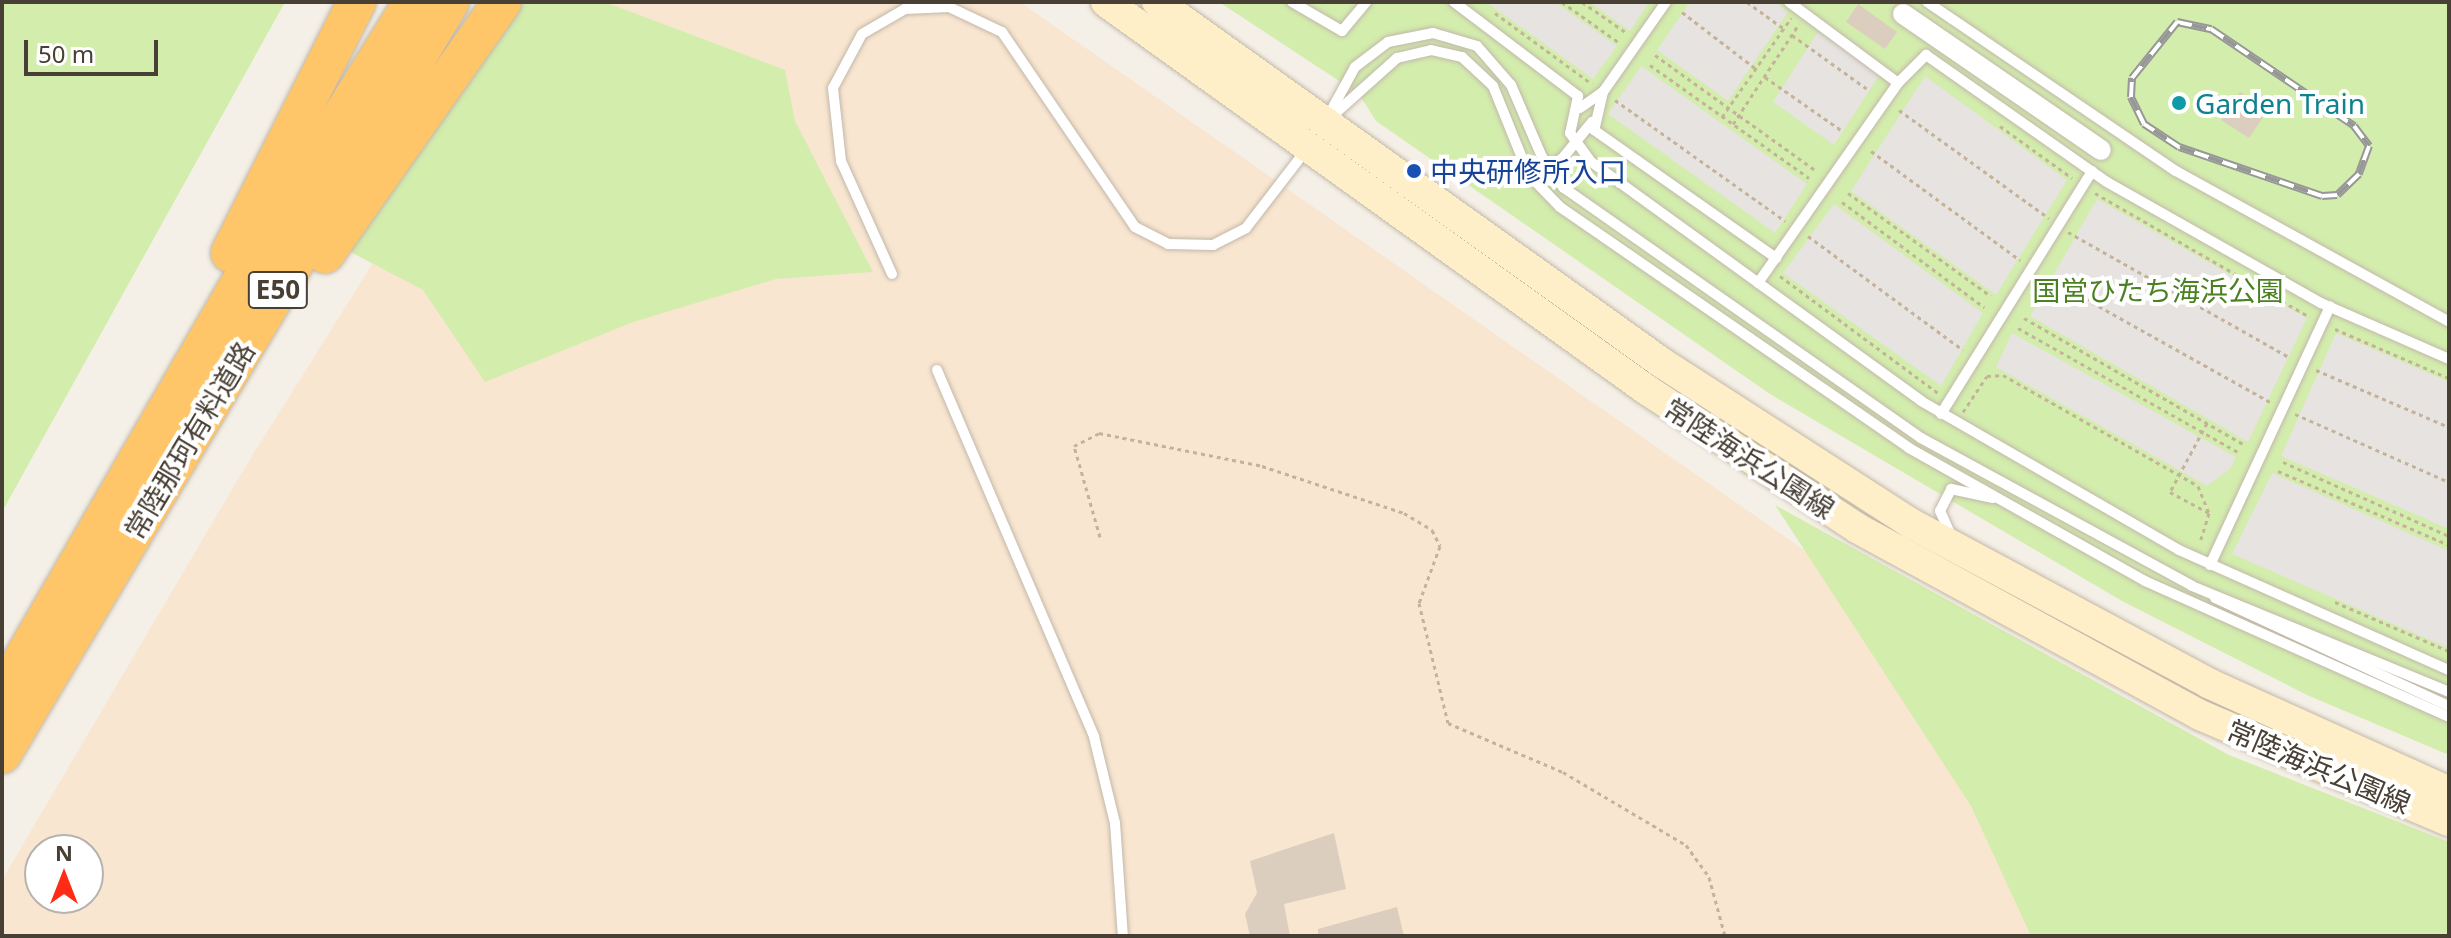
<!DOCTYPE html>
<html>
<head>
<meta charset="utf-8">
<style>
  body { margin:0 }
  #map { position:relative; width:2451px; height:938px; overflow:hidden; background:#f5f0e7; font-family:"Noto Sans","Noto Sans JP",sans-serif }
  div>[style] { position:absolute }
  .commercial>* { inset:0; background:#f9e6d1 }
  .green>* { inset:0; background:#d3edad }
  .parking>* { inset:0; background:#e6e3e0 }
  .building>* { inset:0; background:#dbcebf }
  .path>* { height:3px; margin-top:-1.5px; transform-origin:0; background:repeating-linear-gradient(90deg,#c5b399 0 4px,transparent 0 8px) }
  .roads { filter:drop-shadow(0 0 2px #c2b8a9) drop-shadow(0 0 2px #c2b8a9) }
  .lane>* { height:10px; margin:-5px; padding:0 5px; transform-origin:5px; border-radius:5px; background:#fff }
  .street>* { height:20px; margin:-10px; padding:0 10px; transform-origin:10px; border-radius:10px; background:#fff }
  .secondary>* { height:30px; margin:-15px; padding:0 15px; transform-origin:15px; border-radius:15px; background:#ffefc8 }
  .highway>* { height:38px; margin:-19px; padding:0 19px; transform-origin:19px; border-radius:19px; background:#ffc569 }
  .rail>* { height:8px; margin-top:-4px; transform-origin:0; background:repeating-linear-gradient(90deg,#fff 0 15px,#979797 0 30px); box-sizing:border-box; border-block:2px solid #979797 }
  .dots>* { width:22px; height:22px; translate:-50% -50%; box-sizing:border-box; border:4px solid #fff; border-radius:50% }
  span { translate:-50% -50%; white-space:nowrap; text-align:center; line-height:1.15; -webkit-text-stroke:8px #fff; paint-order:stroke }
  .shield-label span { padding:2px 6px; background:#fff; border:2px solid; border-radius:6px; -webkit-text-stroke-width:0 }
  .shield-label { font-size:26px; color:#494035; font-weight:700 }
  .culture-label { font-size:28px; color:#0d838f }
  .left { translate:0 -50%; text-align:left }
  .transit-label { font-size:28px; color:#164399 }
  .park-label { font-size:28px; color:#4b8123 }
  .street-label { font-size:28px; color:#494035 }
  .frame { position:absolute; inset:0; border:4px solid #494035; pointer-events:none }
  .north { position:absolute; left:24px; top:834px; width:80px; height:80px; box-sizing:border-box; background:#fff; border:2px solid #b6b3ae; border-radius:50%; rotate:0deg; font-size:22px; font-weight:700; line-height:32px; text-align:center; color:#494035 }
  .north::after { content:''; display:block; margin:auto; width:28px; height:36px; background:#ff2b15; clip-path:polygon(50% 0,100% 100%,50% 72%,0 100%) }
  .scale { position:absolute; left:24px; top:40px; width:134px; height:36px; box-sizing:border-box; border:4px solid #494035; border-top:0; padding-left:10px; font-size:24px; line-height:28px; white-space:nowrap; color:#494035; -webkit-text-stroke:6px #fff; paint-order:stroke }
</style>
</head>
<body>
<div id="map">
  <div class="commercial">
    <i style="clip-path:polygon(evenodd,536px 2px,1020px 2px,2023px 703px,2263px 936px,2px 936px,2px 880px,247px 464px,536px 2px,40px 850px,88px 850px,88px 898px,40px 898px,40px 850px)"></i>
  </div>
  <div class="green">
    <i style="clip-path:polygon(2px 2px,285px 2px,2px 512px)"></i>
    <i style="clip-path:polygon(516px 2px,605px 2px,785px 70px,795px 121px,873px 272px,776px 279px,633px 322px,485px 382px,423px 290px,343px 248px)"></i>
    <i style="clip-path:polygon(1219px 2px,2449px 2px,2449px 755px,2307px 695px,2122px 601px,1770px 394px,1376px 121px,1359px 94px)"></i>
    <i style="clip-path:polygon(1775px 505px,2229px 755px,2449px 842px,2449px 936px,2031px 936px,1971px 806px)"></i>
  </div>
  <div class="parking">
    <i style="clip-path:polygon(1486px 2px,1555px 2px,1617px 46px,1593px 79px)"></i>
    <i style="clip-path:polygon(1589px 2px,1649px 2px,1630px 31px)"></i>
    <i style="clip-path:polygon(1690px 2px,1775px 2px,1788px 12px,1728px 101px,1657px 50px)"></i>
    <i style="clip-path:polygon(1818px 32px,1880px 74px,1834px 145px,1773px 102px)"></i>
    <i style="clip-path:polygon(1641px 66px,1807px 184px,1775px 233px,1608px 114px)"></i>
    <i style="clip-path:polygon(1925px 76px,2067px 180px,1996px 295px,1851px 191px)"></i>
    <i style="clip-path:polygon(2097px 199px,2307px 318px,2248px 442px,2030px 316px)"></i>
    <i style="clip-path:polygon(1834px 204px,1983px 313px,1941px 386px,1783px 273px)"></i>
    <i style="clip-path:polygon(2012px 333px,2236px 457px,2230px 469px,2207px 486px,1996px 367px)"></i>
    <i style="clip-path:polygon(2336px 333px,2449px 382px,2449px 529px,2281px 456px)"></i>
    <i style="clip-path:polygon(2272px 473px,2449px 551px,2449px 648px,2232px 554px)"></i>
  </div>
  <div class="building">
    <i style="clip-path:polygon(1858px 4px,1897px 32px,1885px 49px,1846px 22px)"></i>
    <i style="clip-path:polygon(2240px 92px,2268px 110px,2249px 138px,2221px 120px)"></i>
    <i style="clip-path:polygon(1334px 833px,1346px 889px,1284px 904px,1290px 936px,1250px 936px,1245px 914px,1257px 893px,1250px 861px)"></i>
    <i style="clip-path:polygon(1397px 907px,1404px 936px,1318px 936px,1318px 929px)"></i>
  </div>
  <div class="path">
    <i style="left:1562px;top:2px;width:69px;rotate:35.5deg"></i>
    <i style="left:1582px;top:2px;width:55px;rotate:34.6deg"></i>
    <i style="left:1747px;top:2px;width:44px;rotate:35.8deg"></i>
    <i style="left:1682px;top:12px;width:92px;rotate:37.5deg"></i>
    <i style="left:1495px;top:13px;width:120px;rotate:36.2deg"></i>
    <i style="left:1792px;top:35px;width:96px;rotate:35.7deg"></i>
    <i style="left:1655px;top:55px;width:197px;rotate:35.7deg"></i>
    <i style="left:1650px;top:65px;width:195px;rotate:35.4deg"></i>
    <i style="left:1765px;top:77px;width:93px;rotate:34.9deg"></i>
    <i style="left:1615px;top:100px;width:209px;rotate:35.4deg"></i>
    <i style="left:1899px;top:110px;width:185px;rotate:35.8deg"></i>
    <i style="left:1722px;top:117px;width:121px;rotate:-55.1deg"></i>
    <i style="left:1733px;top:124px;width:120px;rotate:-56.6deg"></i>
    <i style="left:2000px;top:126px;width:89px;rotate:35.8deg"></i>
    <i style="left:1871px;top:151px;width:185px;rotate:36.2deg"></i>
    <i style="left:1848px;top:193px;width:176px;rotate:35.8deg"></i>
    <i style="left:2095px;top:193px;width:248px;rotate:30deg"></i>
    <i style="left:1842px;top:202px;width:177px;rotate:36.5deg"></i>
    <i style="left:2068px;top:232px;width:256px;rotate:29.5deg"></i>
    <i style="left:1808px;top:236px;width:192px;rotate:36.3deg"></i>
    <i style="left:2043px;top:275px;width:260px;rotate:29.2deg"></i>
    <i style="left:1780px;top:276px;width:197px;rotate:36.5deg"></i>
    <i style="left:2024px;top:318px;width:255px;rotate:29.9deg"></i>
    <i style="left:2018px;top:328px;width:253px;rotate:29.4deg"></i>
    <i style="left:2335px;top:329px;width:124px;rotate:23.3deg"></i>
    <i style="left:2316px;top:370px;width:145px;rotate:23.2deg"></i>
    <i style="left:1963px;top:412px;width:43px;rotate:-56.3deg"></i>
    <i style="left:1987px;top:376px;width:16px;rotate:-4deg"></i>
    <i style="left:2003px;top:375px;width:224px;rotate:29.6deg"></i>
    <i style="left:2198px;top:486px;width:29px;rotate:68deg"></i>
    <i style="left:2209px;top:513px;width:31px;rotate:107deg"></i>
    <i style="left:2295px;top:414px;width:168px;rotate:23.8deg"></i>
    <i style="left:2207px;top:423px;width:78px;rotate:118.2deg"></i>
    <i style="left:2170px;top:492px;width:44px;rotate:28.3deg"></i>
    <i style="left:2283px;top:462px;width:182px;rotate:24deg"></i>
    <i style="left:2278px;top:471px;width:186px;rotate:23.4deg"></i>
    <i style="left:1100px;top:537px;width:95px;rotate:-105.9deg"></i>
    <i style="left:1074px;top:446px;width:28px;rotate:-27deg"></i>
    <i style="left:1099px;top:433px;width:166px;rotate:11.4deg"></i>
    <i style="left:1262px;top:466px;width:150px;rotate:18.3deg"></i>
    <i style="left:1404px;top:513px;width:33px;rotate:31deg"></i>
    <i style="left:1432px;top:530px;width:18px;rotate:63deg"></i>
    <i style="left:1440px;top:546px;width:61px;rotate:110.2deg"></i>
    <i style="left:1419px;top:603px;width:123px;rotate:76.4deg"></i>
    <i style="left:1448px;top:723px;width:125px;rotate:23.1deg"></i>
    <i style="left:1563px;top:772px;width:143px;rotate:30.7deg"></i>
    <i style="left:1686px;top:845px;width:39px;rotate:54deg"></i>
    <i style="left:1709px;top:877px;width:61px;rotate:74.8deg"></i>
    <i style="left:2335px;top:602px;width:124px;rotate:23.3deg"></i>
  </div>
  <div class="roads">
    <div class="lane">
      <i style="left:1292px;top:2px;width:58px;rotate:30.1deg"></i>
      <i style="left:1342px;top:31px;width:38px;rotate:-50deg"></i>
      <i style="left:1454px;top:2px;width:156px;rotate:37.2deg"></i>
      <i style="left:1578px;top:96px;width:38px;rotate:102deg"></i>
      <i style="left:1570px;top:133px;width:34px;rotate:54deg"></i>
      <i style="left:1590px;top:161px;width:409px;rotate:35.9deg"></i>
      <i style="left:1921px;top:401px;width:298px;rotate:30deg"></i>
      <i style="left:2179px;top:550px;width:295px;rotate:24deg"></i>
      <i style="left:1666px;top:2px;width:110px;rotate:125deg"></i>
      <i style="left:1603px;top:92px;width:39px;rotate:103deg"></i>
      <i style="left:1594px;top:130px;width:223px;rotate:35.1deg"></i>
      <i style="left:1789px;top:2px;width:136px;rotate:36.6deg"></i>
      <i style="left:1898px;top:83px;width:40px;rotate:-45deg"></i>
      <i style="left:1926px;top:55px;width:221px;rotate:35.1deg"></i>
      <i style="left:2107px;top:182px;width:246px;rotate:29.5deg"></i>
      <i style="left:2321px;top:303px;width:140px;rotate:23.6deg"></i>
      <i style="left:1927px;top:2px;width:301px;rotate:34.2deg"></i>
      <i style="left:2176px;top:171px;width:312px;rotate:28.9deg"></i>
      <i style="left:1580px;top:108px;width:28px;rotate:-35deg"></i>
      <i style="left:1330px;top:118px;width:90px;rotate:-41.8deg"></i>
      <i style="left:1397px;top:58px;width:35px;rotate:-13deg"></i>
      <i style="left:1431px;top:50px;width:32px;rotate:13deg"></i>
      <i style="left:1462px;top:57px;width:42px;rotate:43.1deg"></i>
      <i style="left:1493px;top:86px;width:96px;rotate:68deg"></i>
      <i style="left:1529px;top:175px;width:45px;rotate:45.9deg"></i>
      <i style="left:1560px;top:207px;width:424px;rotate:34.6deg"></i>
      <i style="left:1909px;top:448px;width:271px;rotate:29.4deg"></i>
      <i style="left:2145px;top:581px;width:333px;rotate:24.1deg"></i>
      <i style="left:1326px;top:120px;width:60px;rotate:-61.3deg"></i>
      <i style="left:1355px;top:67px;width:41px;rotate:-37.1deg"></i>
      <i style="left:1388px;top:42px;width:46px;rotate:-11.3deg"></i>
      <i style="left:1433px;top:33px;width:46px;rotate:16.5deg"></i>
      <i style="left:1477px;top:46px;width:52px;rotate:48.9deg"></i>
      <i style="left:1511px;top:85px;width:78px;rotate:66.7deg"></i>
      <i style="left:1542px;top:157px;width:38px;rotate:55deg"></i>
      <i style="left:1564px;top:188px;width:436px;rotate:35deg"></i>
      <i style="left:1921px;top:438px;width:309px;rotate:28.6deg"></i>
      <i style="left:2192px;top:586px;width:278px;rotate:22.4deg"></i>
      <i style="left:1529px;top:175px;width:37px;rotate:-26deg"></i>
      <i style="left:1562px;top:159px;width:48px;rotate:-51deg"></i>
      <i style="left:892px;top:274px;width:124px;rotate:-114.3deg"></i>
      <i style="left:841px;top:161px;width:73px;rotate:-96.3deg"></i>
      <i style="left:833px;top:88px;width:61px;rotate:-61.8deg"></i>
      <i style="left:862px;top:34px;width:50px;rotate:-30.2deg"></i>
      <i style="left:905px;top:9px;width:44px;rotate:-2.6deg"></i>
      <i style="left:949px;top:7px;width:59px;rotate:25.3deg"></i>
      <i style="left:1002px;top:32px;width:236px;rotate:55.7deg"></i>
      <i style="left:1135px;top:227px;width:37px;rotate:27deg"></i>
      <i style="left:1168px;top:244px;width:45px;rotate:1.3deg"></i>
      <i style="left:1213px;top:245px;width:37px;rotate:-27deg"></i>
      <i style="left:1246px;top:228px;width:98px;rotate:-52.4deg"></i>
      <i style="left:1758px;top:283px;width:244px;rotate:-55deg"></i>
      <i style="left:937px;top:370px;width:399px;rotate:66.8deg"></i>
      <i style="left:1094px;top:737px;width:89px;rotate:76.3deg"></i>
      <i style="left:1115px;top:823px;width:113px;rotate:86deg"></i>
      <i style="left:1941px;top:414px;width:286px;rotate:-58.1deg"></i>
      <i style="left:1949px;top:531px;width:22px;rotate:-114deg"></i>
      <i style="left:1940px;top:511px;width:25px;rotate:-63deg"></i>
      <i style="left:1951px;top:489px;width:43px;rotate:12.1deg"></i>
      <i style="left:2210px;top:565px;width:285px;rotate:-65.1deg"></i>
      <i style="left:2215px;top:598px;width:258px;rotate:24.8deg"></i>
    </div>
    <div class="street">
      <i style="left:1903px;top:14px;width:240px;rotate:34.5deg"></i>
    </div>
    <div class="secondary">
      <i style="left:1106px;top:2px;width:666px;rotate:35.65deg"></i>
      <i style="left:1647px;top:390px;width:251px;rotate:33.3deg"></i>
      <i style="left:1857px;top:528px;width:391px;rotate:28.6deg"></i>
      <i style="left:2200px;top:715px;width:271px;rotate:23.1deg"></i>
      <i style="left:1157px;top:2px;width:621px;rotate:35.56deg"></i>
      <i style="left:1662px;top:363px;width:297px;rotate:32.8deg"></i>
      <i style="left:1912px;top:524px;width:336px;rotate:28.2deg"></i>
      <i style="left:2208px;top:683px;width:265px;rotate:24.3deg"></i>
    </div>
    <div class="highway">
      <i style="left:230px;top:253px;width:281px;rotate:-63.2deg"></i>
      <i style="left:325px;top:254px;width:308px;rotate:-54.9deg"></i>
      <i style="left:2px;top:695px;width:542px;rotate:-59.98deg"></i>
      <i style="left:273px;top:226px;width:264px;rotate:-58deg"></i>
      <i style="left:2px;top:754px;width:875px;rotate:-59.22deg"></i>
    </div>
  </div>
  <div class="rail">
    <i style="left:2177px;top:22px;width:35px;rotate:12deg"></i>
    <i style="left:2211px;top:29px;width:173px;rotate:34.1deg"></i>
    <i style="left:2354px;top:126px;width:25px;rotate:53deg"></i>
    <i style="left:2369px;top:146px;width:30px;rotate:110deg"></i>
    <i style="left:2359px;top:174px;width:30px;rotate:136deg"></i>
    <i style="left:2337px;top:195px;width:15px;rotate:176deg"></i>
    <i style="left:2322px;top:196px;width:151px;rotate:-161.1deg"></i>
    <i style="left:2179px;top:147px;width:42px;rotate:-146.7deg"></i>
    <i style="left:2144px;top:124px;width:30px;rotate:-116deg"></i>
    <i style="left:2131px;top:97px;width:19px;rotate:-87deg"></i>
    <i style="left:2132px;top:78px;width:72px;rotate:-51.2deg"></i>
  </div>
  <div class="dots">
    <i style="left:2179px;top:103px;background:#0f9aa8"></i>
    <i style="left:1414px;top:171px;background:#1a4fb4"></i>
  </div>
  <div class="shield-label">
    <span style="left:278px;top:290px">E50</span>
  </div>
  <div class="culture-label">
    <span class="left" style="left:2195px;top:103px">Garden Train</span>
  </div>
  <div class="transit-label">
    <span class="left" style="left:1430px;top:171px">中央研修所入口</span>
  </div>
  <div class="park-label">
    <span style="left:2158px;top:290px">国営ひたち海浜公園</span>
  </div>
  <div class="street-label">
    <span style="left:189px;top:440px;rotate:-59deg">常陸那珂有料道路</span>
    <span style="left:1750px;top:458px;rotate:33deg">常陸海浜公園線</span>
    <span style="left:2319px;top:766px;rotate:23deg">常陸海浜公園線</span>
  </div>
  <div class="frame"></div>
  <div class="north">N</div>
  <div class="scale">50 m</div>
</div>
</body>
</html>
